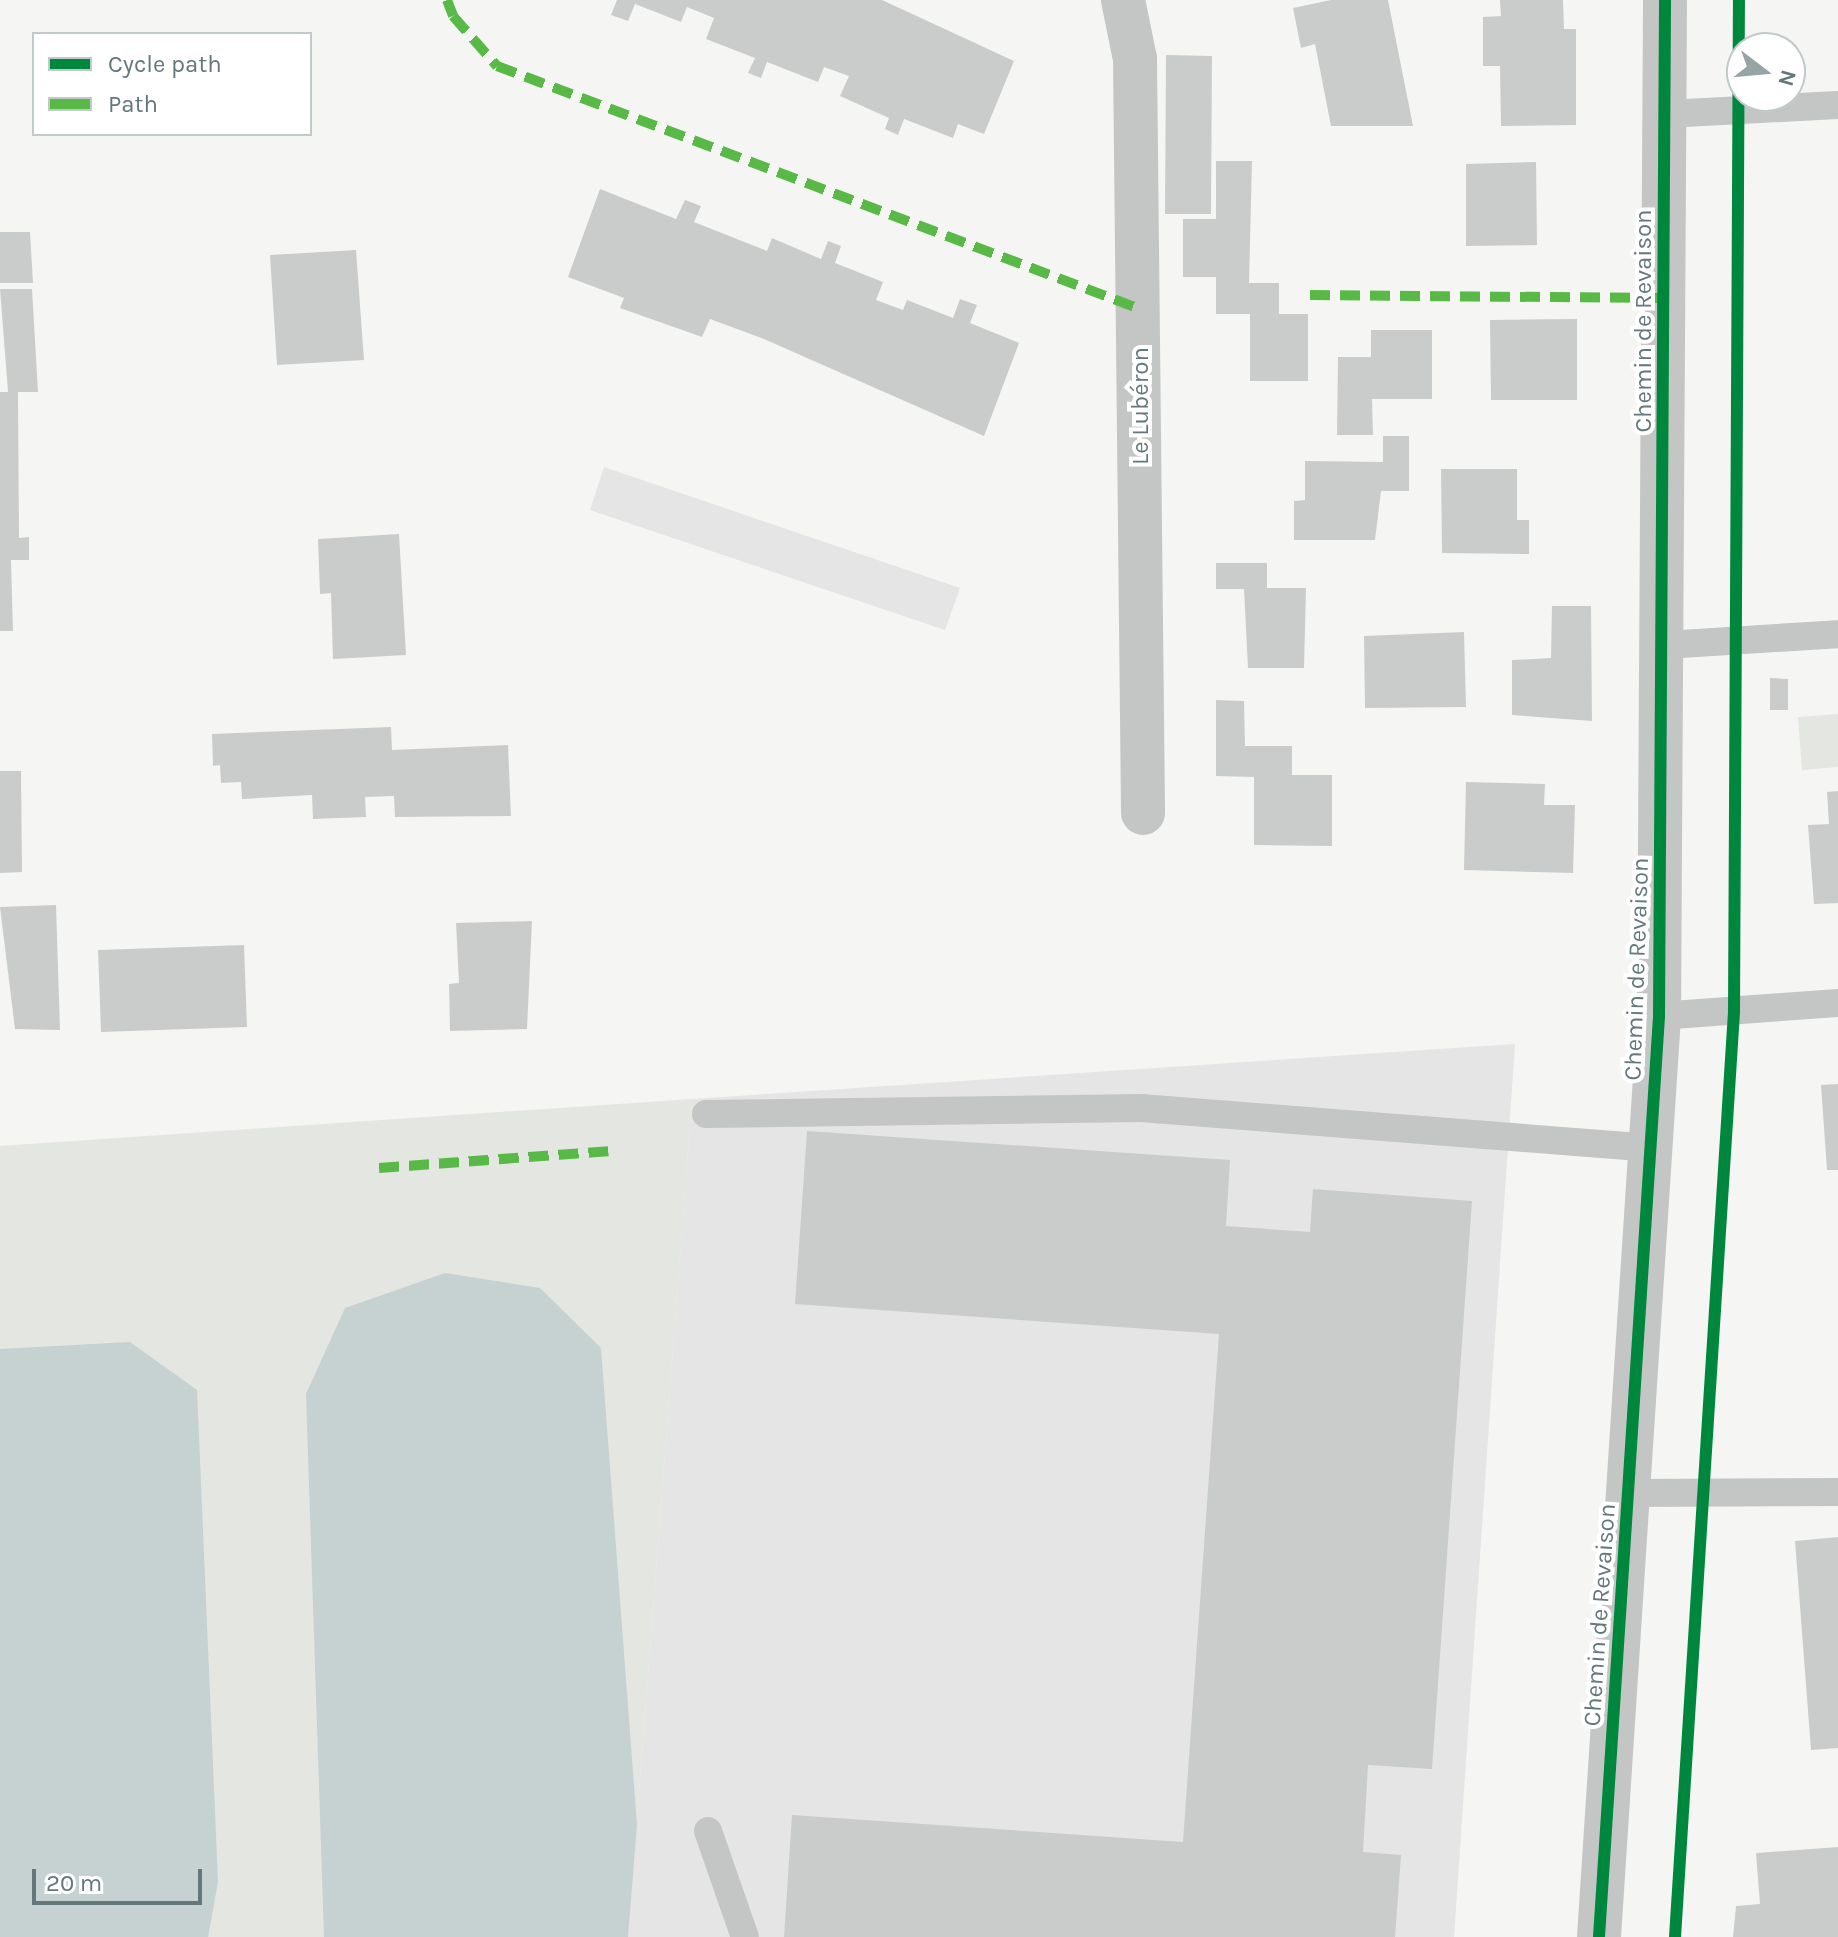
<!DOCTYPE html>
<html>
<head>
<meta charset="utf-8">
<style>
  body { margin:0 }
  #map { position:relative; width:1838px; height:1937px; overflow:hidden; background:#f5f5f4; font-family:Karla,sans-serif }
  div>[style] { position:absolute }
  .built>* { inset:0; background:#e4e5e4 }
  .green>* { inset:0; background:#e4e6e2 }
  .water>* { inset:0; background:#c6d1d1 }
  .building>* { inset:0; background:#cacccc }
  .lane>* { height:28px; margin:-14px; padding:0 14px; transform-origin:14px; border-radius:14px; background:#c4c5c5 }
  .street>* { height:44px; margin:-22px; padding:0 22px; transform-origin:22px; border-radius:22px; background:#c4c5c5 }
  .quiet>* { height:10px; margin-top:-5px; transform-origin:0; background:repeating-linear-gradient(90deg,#58b947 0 20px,transparent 0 30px) }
  .cycleway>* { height:12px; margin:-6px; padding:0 6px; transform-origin:6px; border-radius:6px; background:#00873e }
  span { translate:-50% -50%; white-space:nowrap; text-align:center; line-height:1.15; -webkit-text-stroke:8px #fff; paint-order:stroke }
  .street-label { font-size:24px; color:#64787b }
  .legend { position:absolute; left:32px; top:32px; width:280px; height:104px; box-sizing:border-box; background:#fff; border:2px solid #c1c9ca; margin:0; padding:10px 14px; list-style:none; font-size:24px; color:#64787b }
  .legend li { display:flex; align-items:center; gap:16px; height:40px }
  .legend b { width:40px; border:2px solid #c1c9ca }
  .north { position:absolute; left:1726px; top:32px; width:80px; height:80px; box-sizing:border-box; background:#fff; border:2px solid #c1c9ca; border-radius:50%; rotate:106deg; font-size:22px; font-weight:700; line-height:32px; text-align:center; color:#64787b }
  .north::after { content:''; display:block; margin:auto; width:28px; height:36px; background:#97a4a5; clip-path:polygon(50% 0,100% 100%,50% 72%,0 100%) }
  .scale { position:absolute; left:32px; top:1869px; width:170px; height:36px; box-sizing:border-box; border:4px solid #64787b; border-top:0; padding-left:10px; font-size:24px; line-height:28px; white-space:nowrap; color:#64787b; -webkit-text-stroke:6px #fff; paint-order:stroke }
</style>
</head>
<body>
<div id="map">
  <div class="built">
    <i style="clip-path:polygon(604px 467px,960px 588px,945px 630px,590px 510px)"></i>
    <i style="clip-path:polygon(1515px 1044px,1454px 1937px,628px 1937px,692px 1099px)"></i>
  </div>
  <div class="green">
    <i style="clip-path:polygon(1838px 714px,1838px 767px,1802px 770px,1798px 717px)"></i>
    <i style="clip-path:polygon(692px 1099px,628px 1937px,0 1937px,0 1146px)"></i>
  </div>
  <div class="water">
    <i style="clip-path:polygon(445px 1273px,540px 1288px,601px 1348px,637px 1825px,628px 1937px,324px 1937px,306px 1394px,345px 1308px)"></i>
    <i style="clip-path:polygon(130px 1342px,197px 1390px,218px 1882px,208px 1937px,0 1937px,0 1349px)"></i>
  </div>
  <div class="building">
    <i style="clip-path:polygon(617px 0,882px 0,1014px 61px,984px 134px,958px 124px,953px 138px,904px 119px,898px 135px,885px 129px,889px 118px,840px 96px,849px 76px,824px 67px,818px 82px,767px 62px,761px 78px,748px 73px,755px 58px,706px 39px,714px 18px,687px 7px,681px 22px,635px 4px,628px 21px,611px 15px)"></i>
    <i style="clip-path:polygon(1331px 0,1388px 0,1413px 126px,1331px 126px,1315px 44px,1301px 48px,1293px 8px)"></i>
    <i style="clip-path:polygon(1500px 0,1563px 0,1564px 29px,1576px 29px,1576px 125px,1501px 126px,1500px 66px,1483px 66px,1483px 17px,1501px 16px)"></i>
    <i style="clip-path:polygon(1166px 55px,1212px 56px,1211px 214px,1165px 214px)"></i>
    <i style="clip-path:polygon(1216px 161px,1252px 161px,1249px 283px,1279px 283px,1279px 314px,1308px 314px,1308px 381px,1250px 381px,1250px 314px,1216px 314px,1216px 277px,1183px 277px,1183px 219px,1216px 219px)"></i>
    <i style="clip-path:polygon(1536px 162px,1537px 245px,1466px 246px,1466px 164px)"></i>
    <i style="clip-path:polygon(600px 189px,676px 219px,685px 200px,701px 206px,694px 222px,767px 251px,772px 238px,821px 259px,828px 241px,841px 246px,835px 263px,883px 282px,876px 300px,903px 310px,907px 300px,953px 318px,960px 299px,977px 305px,970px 323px,1019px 343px,984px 436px,764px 339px,710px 319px,702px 337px,620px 308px,624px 298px,568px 277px)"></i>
    <i style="clip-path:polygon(0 232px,30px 232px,33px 283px,0 283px)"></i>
    <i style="clip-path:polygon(356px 250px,364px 360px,277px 365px,270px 255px)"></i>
    <i style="clip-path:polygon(0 289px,32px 289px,38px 392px,18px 392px,19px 538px,29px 537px,29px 560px,11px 560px,13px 631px,0 631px,0 392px,8px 392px)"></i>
    <i style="clip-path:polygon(1577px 319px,1577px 400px,1491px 400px,1490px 320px)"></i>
    <i style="clip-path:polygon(1371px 330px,1432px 330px,1432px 399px,1372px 399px,1373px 435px,1337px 435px,1338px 357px,1371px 357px)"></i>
    <i style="clip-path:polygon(1383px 436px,1409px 436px,1409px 491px,1381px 491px,1375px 540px,1294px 540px,1294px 501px,1305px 500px,1305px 461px,1383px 462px)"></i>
    <i style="clip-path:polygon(1441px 469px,1517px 469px,1517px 520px,1529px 520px,1529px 554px,1442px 553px)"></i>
    <i style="clip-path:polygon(399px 534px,406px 655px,333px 659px,331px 593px,320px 594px,318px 539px)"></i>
    <i style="clip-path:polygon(1216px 563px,1267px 563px,1267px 588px,1306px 588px,1304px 668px,1248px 668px,1244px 589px,1216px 589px)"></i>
    <i style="clip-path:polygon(1552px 606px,1591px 606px,1592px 721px,1512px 715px,1512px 660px,1551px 658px)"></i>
    <i style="clip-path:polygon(1464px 632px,1466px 707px,1365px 708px,1364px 636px)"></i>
    <i style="clip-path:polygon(1770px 678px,1788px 679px,1788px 710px,1770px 710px)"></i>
    <i style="clip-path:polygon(1216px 700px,1244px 701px,1245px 746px,1292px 746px,1292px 775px,1332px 775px,1332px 846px,1254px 845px,1254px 777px,1216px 776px)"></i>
    <i style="clip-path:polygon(391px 727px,392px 750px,508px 745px,511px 816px,395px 817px,394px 796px,365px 797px,366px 817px,313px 819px,312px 795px,242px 799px,241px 782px,221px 783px,220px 765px,213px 766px,212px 734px)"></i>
    <i style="clip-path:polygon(0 771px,21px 771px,22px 872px,0 873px)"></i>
    <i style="clip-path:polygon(1466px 782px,1545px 784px,1544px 805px,1575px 805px,1573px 873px,1464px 870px)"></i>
    <i style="clip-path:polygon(1838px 791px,1838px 903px,1814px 904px,1808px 825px,1829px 824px,1827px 792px)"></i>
    <i style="clip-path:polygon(56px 905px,60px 1030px,15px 1029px,0 907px)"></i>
    <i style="clip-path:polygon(532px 921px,527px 1029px,450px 1031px,449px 984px,459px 983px,456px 923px)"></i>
    <i style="clip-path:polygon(244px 945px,247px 1027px,101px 1032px,98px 950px)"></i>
    <i style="clip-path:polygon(1838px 1084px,1838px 1170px,1827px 1170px,1821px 1085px)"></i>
    <i style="clip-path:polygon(807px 1131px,1230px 1160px,1226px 1226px,1310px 1232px,1313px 1189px,1472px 1201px,1432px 1769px,1368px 1765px,1363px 1852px,1401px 1855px,1395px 1937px,784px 1937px,792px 1815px,1183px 1842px,1219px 1334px,795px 1304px)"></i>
    <i style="clip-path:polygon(1838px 1537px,1838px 1748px,1811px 1750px,1795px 1541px)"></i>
    <i style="clip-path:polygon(1838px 1847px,1838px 1937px,1733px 1937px,1736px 1906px,1760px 1904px,1756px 1853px)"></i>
  </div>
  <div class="lane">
    <i style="left:1666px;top:114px;width:172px;rotate:-3deg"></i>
    <i style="left:1665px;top:645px;width:173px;rotate:-3.6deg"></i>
    <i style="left:1659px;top:1016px;width:179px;rotate:-4.2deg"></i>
    <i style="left:706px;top:1114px;width:435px;rotate:-0.8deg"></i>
    <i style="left:1141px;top:1108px;width:513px;rotate:4.48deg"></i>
    <i style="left:1631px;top:1493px;width:207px;rotate:-0.3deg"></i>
    <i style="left:708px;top:1831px;width:112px;rotate:70.8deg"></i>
  </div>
  <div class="street">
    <i style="left:1123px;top:0;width:60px;rotate:78.5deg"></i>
    <i style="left:1135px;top:59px;width:754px;rotate:89.39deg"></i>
    <i style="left:1599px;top:1937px;width:923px;rotate:-86.27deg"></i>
    <i style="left:1659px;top:1016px;width:1016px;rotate:-89.66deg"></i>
  </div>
  <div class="quiet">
    <i style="left:447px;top:0;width:17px;rotate:69deg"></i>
    <i style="left:453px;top:16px;width:67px;rotate:48.7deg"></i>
    <i style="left:497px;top:66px;width:687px;rotate:20.7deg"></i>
    <i style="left:1310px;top:295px;width:356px;rotate:0.5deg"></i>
    <i style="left:379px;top:1168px;width:230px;rotate:-4.2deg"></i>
  </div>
  <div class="cycleway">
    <i style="left:1599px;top:1937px;width:923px;rotate:-86.27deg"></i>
    <i style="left:1659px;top:1016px;width:1016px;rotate:-89.66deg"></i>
    <i style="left:1675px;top:1937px;width:928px;rotate:-86.35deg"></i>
    <i style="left:1734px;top:1011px;width:1011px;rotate:-89.72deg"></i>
  </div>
  <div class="street-label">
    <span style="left:1644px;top:321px;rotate:-90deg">Chemin de Revaison</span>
    <span style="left:1141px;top:406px;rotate:-90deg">Le Lubéron</span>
    <span style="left:1637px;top:969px;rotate:-88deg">Chemin de Revaison</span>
    <span style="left:1600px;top:1615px;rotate:-86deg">Chemin de Revaison</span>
  </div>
  <ul class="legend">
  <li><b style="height:10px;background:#00873e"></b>Cycle path</li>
  <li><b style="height:10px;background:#58b947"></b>Path</li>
  </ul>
  <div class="north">N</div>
  <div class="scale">20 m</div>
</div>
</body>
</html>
